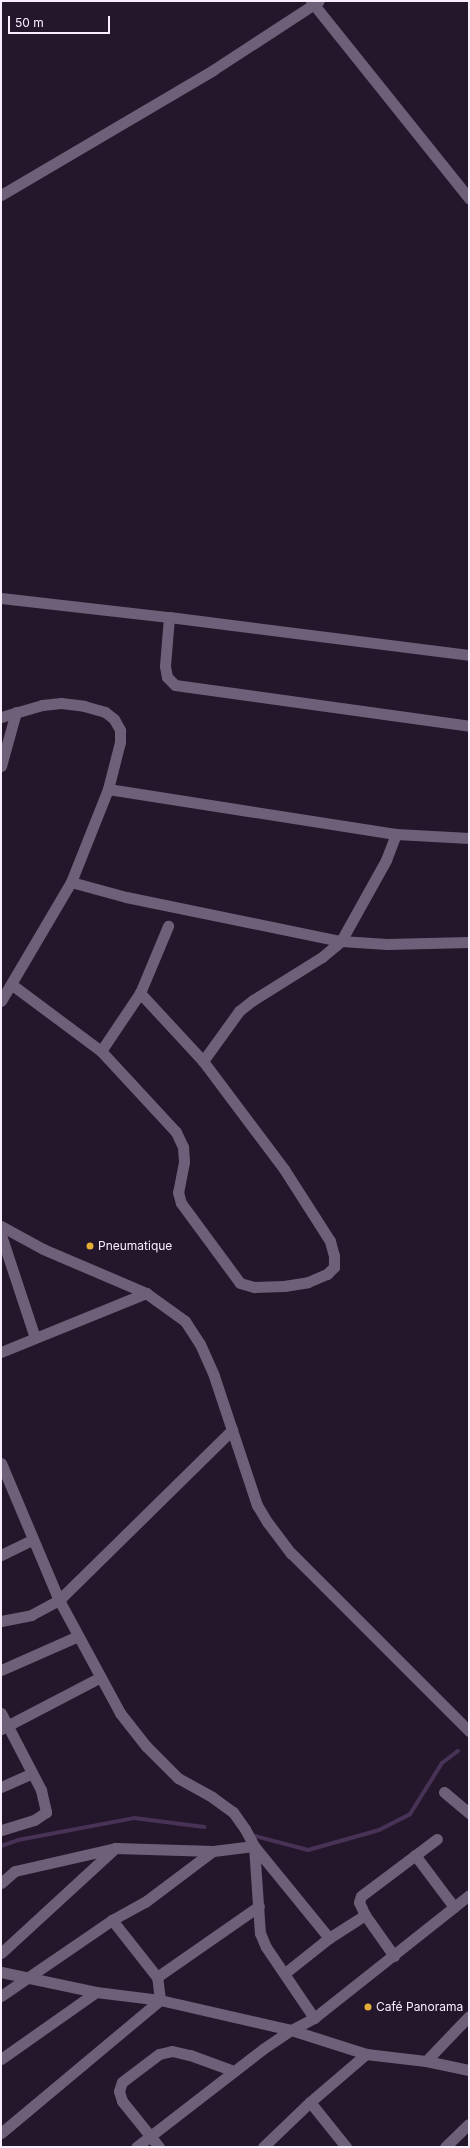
<!DOCTYPE html>
<html>
<head>
<meta charset="utf-8">
<style>
  body { margin:0 }
  #map { position:relative; width:470px; height:2148px; overflow:hidden; background:#24172c; font-family:Inter,sans-serif }
  div>[style] { position:absolute }
  .stream>* { height:4px; margin:-2px; padding:0 2px; transform-origin:2px; border-radius:2px; background:#483256 }
  .minor>* { height:11px; margin:-5.5px; padding:0 5.5px; transform-origin:5.5px; border-radius:5.5px; background:#6f6079 }
  .tertiary>* { height:11px; margin:-5.5px; padding:0 5.5px; transform-origin:5.5px; border-radius:5.5px; background:#6f6079 }
  .dots>* { width:11px; height:11px; translate:-50% -50%; box-sizing:border-box; border:2px solid #24172c; border-radius:50% }
  span { translate:-50% -50%; white-space:nowrap; text-align:center; line-height:1.15; -webkit-text-stroke:4px #24172c; paint-order:stroke }
  .poi-label { font-size:12px; color:#f7effd }
  .left { translate:0 -50%; text-align:left }
  .frame { position:absolute; inset:0; border:2px solid #f7effd; pointer-events:none }
  .scale { position:absolute; left:8px; top:16px; width:102px; height:18px; box-sizing:border-box; border:2px solid #f7effd; border-top:0; padding-left:5px; font-size:12px; line-height:14px; white-space:nowrap; color:#f7effd; -webkit-text-stroke:3px #24172c; paint-order:stroke }
</style>
</head>
<body>
<div id="map">
  <div class="stream">
    <i style="left:251px;top:1835px;width:59px;rotate:14.7deg"></i>
    <i style="left:308px;top:1850px;width:74px;rotate:-15.7deg"></i>
    <i style="left:379px;top:1830px;width:35px;rotate:-27deg"></i>
    <i style="left:410px;top:1814px;width:60px;rotate:-57.9deg"></i>
    <i style="left:442px;top:1763px;width:20px;rotate:-37deg"></i>
    <i style="left:1px;top:1846px;width:18px;rotate:-19deg"></i>
    <i style="left:18px;top:1840px;width:118px;rotate:-10.7deg"></i>
    <i style="left:134px;top:1818px;width:71px;rotate:7.3deg"></i>
  </div>
  <div class="minor">
    <i style="left:311px;top:1px;width:253px;rotate:51.3deg"></i>
    <i style="left:1px;top:195px;width:246px;rotate:-30.5deg"></i>
    <i style="left:213px;top:70px;width:126px;rotate:-33.1deg"></i>
    <i style="left:1px;top:598px;width:169px;rotate:6.5deg"></i>
    <i style="left:169px;top:617px;width:302px;rotate:7.2deg"></i>
    <i style="left:169px;top:617px;width:49px;rotate:94.7deg"></i>
    <i style="left:165px;top:666px;width:11px;rotate:80deg"></i>
    <i style="left:167px;top:677px;width:11px;rotate:45deg"></i>
    <i style="left:175px;top:685px;width:297px;rotate:7.9deg"></i>
    <i style="left:1px;top:717px;width:43px;rotate:-16.3deg"></i>
    <i style="left:42px;top:705px;width:19px;rotate:-6deg"></i>
    <i style="left:61px;top:703px;width:23px;rotate:7deg"></i>
    <i style="left:84px;top:706px;width:22px;rotate:16deg"></i>
    <i style="left:105px;top:712px;width:11px;rotate:38deg"></i>
    <i style="left:114px;top:719px;width:13px;rotate:61deg"></i>
    <i style="left:120px;top:730px;width:12px;rotate:90deg"></i>
    <i style="left:120px;top:742px;width:49px;rotate:104.3deg"></i>
    <i style="left:108px;top:789px;width:100px;rotate:111.7deg"></i>
    <i style="left:71px;top:882px;width:138px;rotate:120.5deg"></i>
    <i style="left:1px;top:766px;width:56px;rotate:-74.5deg"></i>
    <i style="left:108px;top:789px;width:291px;rotate:8.9deg"></i>
    <i style="left:396px;top:834px;width:73px;rotate:3.1deg"></i>
    <i style="left:71px;top:882px;width:57px;rotate:15.3deg"></i>
    <i style="left:126px;top:897px;width:219px;rotate:11.6deg"></i>
    <i style="left:341px;top:941px;width:46px;rotate:3.7deg"></i>
    <i style="left:387px;top:944px;width:82px;rotate:-1.4deg"></i>
    <i style="left:11px;top:984px;width:112px;rotate:36.7deg"></i>
    <i style="left:101px;top:1051px;width:110px;rotate:47.2deg"></i>
    <i style="left:176px;top:1132px;width:17px;rotate:65deg"></i>
    <i style="left:183px;top:1147px;width:15px;rotate:86deg"></i>
    <i style="left:184px;top:1162px;width:31px;rotate:101deg"></i>
    <i style="left:178px;top:1192px;width:11px;rotate:75deg"></i>
    <i style="left:181px;top:1203px;width:99px;rotate:53.6deg"></i>
    <i style="left:240px;top:1283px;width:15px;rotate:16deg"></i>
    <i style="left:254px;top:1287px;width:30px;rotate:-2deg"></i>
    <i style="left:284px;top:1286px;width:24px;rotate:-9deg"></i>
    <i style="left:308px;top:1282px;width:21px;rotate:-23deg"></i>
    <i style="left:327px;top:1274px;width:10px;rotate:-45deg"></i>
    <i style="left:334px;top:1267px;width:11px;rotate:-90deg"></i>
    <i style="left:334px;top:1256px;width:16px;rotate:-105deg"></i>
    <i style="left:330px;top:1241px;width:85px;rotate:-122.6deg"></i>
    <i style="left:284px;top:1169px;width:135px;rotate:-126.9deg"></i>
    <i style="left:203px;top:1061px;width:93px;rotate:-132.8deg"></i>
    <i style="left:101px;top:1051px;width:70px;rotate:-56.1deg"></i>
    <i style="left:140px;top:993px;width:73px;rotate:-67.3deg"></i>
    <i style="left:203px;top:1061px;width:62px;rotate:-54.2deg"></i>
    <i style="left:239px;top:1011px;width:18px;rotate:-38deg"></i>
    <i style="left:253px;top:1000px;width:81px;rotate:-31.9deg"></i>
    <i style="left:322px;top:957px;width:25px;rotate:-40deg"></i>
    <i style="left:341px;top:941px;width:93px;rotate:-60.9deg"></i>
    <i style="left:386px;top:860px;width:28px;rotate:-69deg"></i>
    <i style="left:1px;top:1235px;width:108px;rotate:71.7deg"></i>
    <i style="left:1px;top:1352px;width:157px;rotate:-22.1deg"></i>
    <i style="left:1px;top:1463px;width:149px;rotate:67.1deg"></i>
    <i style="left:59px;top:1600px;width:128px;rotate:61.6deg"></i>
    <i style="left:120px;top:1713px;width:42px;rotate:51.8deg"></i>
    <i style="left:146px;top:1746px;width:45px;rotate:45deg"></i>
    <i style="left:178px;top:1778px;width:39px;rotate:29deg"></i>
    <i style="left:212px;top:1797px;width:26px;rotate:36deg"></i>
    <i style="left:233px;top:1812px;width:21px;rotate:55deg"></i>
    <i style="left:245px;top:1829px;width:19px;rotate:62deg"></i>
    <i style="left:254px;top:1846px;width:87px;rotate:86.1deg"></i>
    <i style="left:260px;top:1933px;width:15px;rotate:67deg"></i>
    <i style="left:266px;top:1947px;width:86px;rotate:55.9deg"></i>
    <i style="left:314px;top:2018px;width:26px;rotate:152deg"></i>
    <i style="left:291px;top:2030px;width:34px;rotate:146deg"></i>
    <i style="left:263px;top:2049px;width:160px;rotate:142.3deg"></i>
    <i style="left:1px;top:1555px;width:34px;rotate:-26deg"></i>
    <i style="left:1px;top:1621px;width:31px;rotate:-11deg"></i>
    <i style="left:31px;top:1615px;width:32px;rotate:-28deg"></i>
    <i style="left:59px;top:1600px;width:243px;rotate:-44.5deg"></i>
    <i style="left:1px;top:1670px;width:84px;rotate:-23.8deg"></i>
    <i style="left:1px;top:1713px;width:87px;rotate:62.5deg"></i>
    <i style="left:41px;top:1790px;width:23px;rotate:77deg"></i>
    <i style="left:46px;top:1812px;width:14px;rotate:146deg"></i>
    <i style="left:34px;top:1820px;width:34px;rotate:163deg"></i>
    <i style="left:1px;top:1729px;width:110px;rotate:-27.5deg"></i>
    <i style="left:1px;top:1787px;width:34px;rotate:-24deg"></i>
    <i style="left:444px;top:1792px;width:33px;rotate:40deg"></i>
    <i style="left:415px;top:1855px;width:65px;rotate:53.1deg"></i>
    <i style="left:1px;top:1883px;width:18px;rotate:-41deg"></i>
    <i style="left:15px;top:1871px;width:104px;rotate:-12.8deg"></i>
    <i style="left:116px;top:1848px;width:97px;rotate:1.8deg"></i>
    <i style="left:1px;top:1953px;width:155px;rotate:-42.6deg"></i>
    <i style="left:394px;top:1956px;width:50px;rotate:-125.3deg"></i>
    <i style="left:365px;top:1915px;width:14px;rotate:-115deg"></i>
    <i style="left:359px;top:1902px;width:6px;rotate:-72deg"></i>
    <i style="left:361px;top:1896px;width:95px;rotate:-36.9deg"></i>
    <i style="left:1px;top:1972px;width:97px;rotate:11.9deg"></i>
    <i style="left:96px;top:1992px;width:64px;rotate:7.1deg"></i>
    <i style="left:160px;top:2000px;width:134px;rotate:12.9deg"></i>
    <i style="left:291px;top:2030px;width:79px;rotate:17.7deg"></i>
    <i style="left:366px;top:2054px;width:60px;rotate:6.7deg"></i>
    <i style="left:426px;top:2061px;width:44px;rotate:11.8deg"></i>
    <i style="left:285px;top:1973px;width:56px;rotate:-38.5deg"></i>
    <i style="left:329px;top:1938px;width:43px;rotate:-32.6deg"></i>
    <i style="left:157px;top:1977px;width:124px;rotate:-34.8deg"></i>
    <i style="left:1px;top:1996px;width:135px;rotate:-34.4deg"></i>
    <i style="left:112px;top:1920px;width:38px;rotate:-29deg"></i>
    <i style="left:145px;top:1902px;width:85px;rotate:-36.9deg"></i>
    <i style="left:213px;top:1851px;width:41px;rotate:-7deg"></i>
    <i style="left:254px;top:1846px;width:119px;rotate:50.8deg"></i>
    <i style="left:314px;top:2018px;width:198px;rotate:-38.4deg"></i>
    <i style="left:1px;top:2059px;width:116px;rotate:-35.2deg"></i>
    <i style="left:426px;top:2061px;width:62px;rotate:-46.3deg"></i>
    <i style="left:310px;top:2102px;width:58px;rotate:51.3deg"></i>
    <i style="left:1px;top:2133px;width:207px;rotate:-39.9deg"></i>
    <i style="left:160px;top:2000px;width:23px;rotate:-97deg"></i>
    <i style="left:157px;top:1977px;width:73px;rotate:-128.3deg"></i>
    <i style="left:159px;top:2147px;width:59px;rotate:-128.8deg"></i>
    <i style="left:122px;top:2101px;width:10px;rotate:-107deg"></i>
    <i style="left:119px;top:2091px;width:9px;rotate:-72deg"></i>
    <i style="left:122px;top:2082px;width:46px;rotate:-37.1deg"></i>
    <i style="left:159px;top:2054px;width:13px;rotate:-13deg"></i>
    <i style="left:172px;top:2051px;width:18px;rotate:13deg"></i>
    <i style="left:190px;top:2055px;width:47px;rotate:20deg"></i>
    <i style="left:263px;top:2147px;width:65px;rotate:-43.8deg"></i>
    <i style="left:310px;top:2102px;width:74px;rotate:-40.6deg"></i>
    <i style="left:445px;top:2147px;width:33px;rotate:-44deg"></i>
  </div>
  <div class="tertiary">
    <i style="left:1px;top:1226px;width:48px;rotate:28.7deg"></i>
    <i style="left:43px;top:1249px;width:112px;rotate:23.1deg"></i>
    <i style="left:146px;top:1293px;width:48px;rotate:35.7deg"></i>
    <i style="left:185px;top:1321px;width:27px;rotate:57deg"></i>
    <i style="left:200px;top:1344px;width:35px;rotate:66deg"></i>
    <i style="left:214px;top:1376px;width:136px;rotate:71.6deg"></i>
    <i style="left:257px;top:1505px;width:21px;rotate:59deg"></i>
    <i style="left:268px;top:1523px;width:38px;rotate:53deg"></i>
    <i style="left:291px;top:1553px;width:252px;rotate:45deg"></i>
  </div>
  <div class="dots">
    <i style="left:90px;top:1246px;background:#e6ad36"></i>
    <i style="left:368px;top:2007px;background:#e6ad36"></i>
  </div>
  <div class="poi-label">
    <span class="left" style="left:98px;top:1246px">Pneumatique</span>
    <span class="left" style="left:376px;top:2007px">Café Panorama</span>
  </div>
  <div class="frame"></div>
  <div class="scale">50 m</div>
</div>
</body>
</html>
